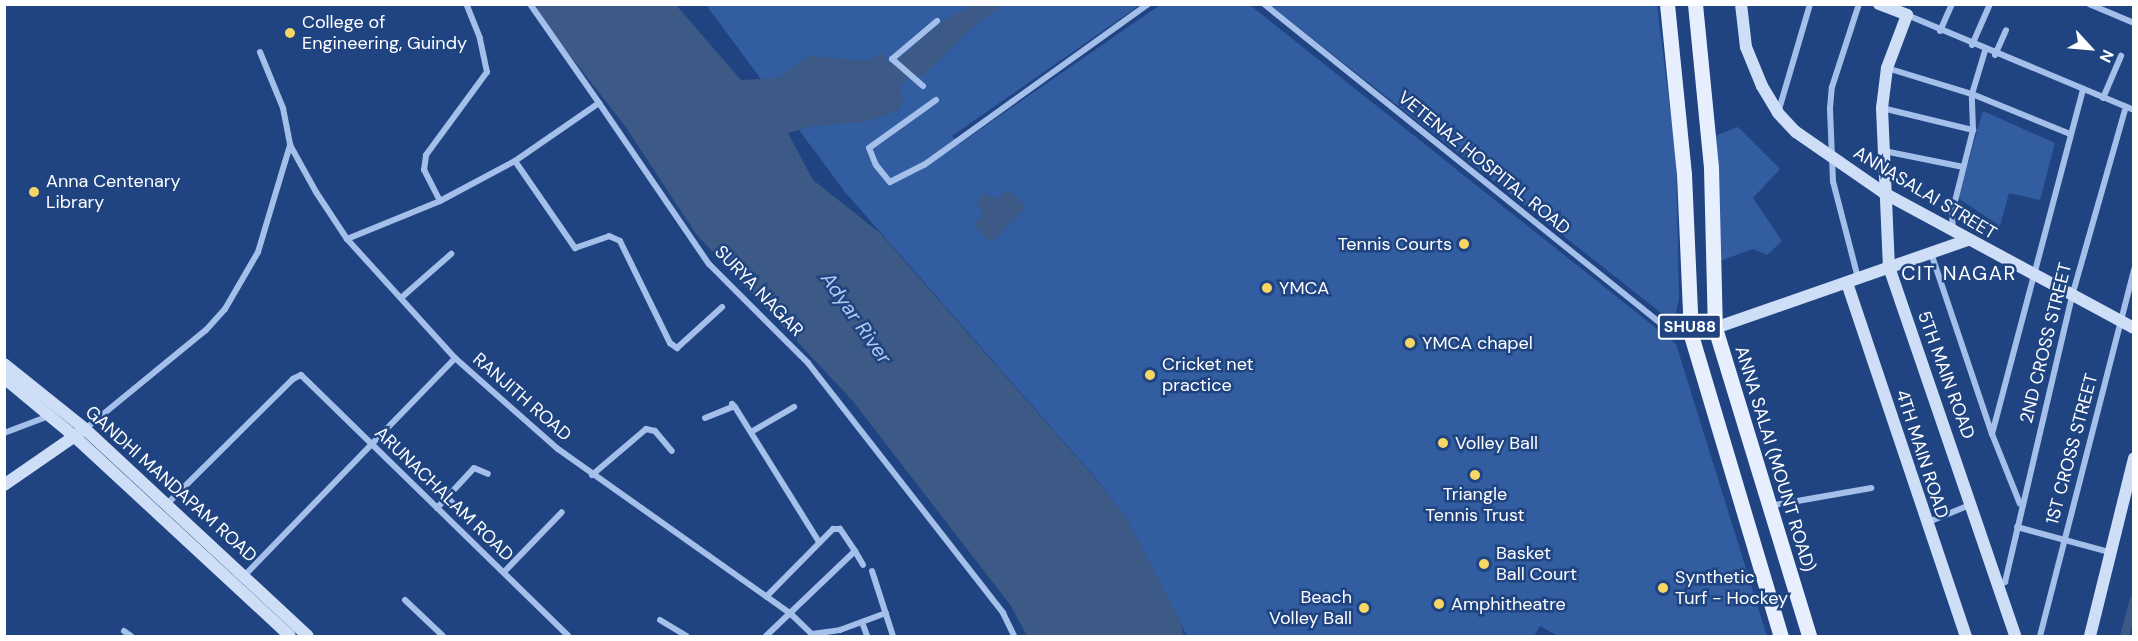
<!DOCTYPE html>
<html>
<head>
<meta charset="utf-8">
<style>
  body { margin:0 }
  #map { position:relative; width:2138px; height:641px; overflow:hidden; background:#1f4481; font-family:"DM Sans",sans-serif }
  div>[style] { position:absolute }
  .green>* { inset:0; background:#325da0 }
  .water>* { inset:0; background:#3d5985 }
  .canal>* { height:9px; margin:-4.5px; padding:0 4.5px; transform-origin:4.5px; border-radius:4.5px; background:#3d5985 }
  .street>* { height:6px; margin:-3px; padding:0 3px; transform-origin:3px; border-radius:3px; background:#a4bfe9 }
  .secondary>* { height:12px; margin:-6px; padding:0 6px; transform-origin:6px; border-radius:6px; background:#cfdef7 }
  .primary>* { height:15px; margin:-7.5px; padding:0 7.5px; transform-origin:7.5px; border-radius:7.5px; background:#e7effe }
  .dots>* { width:16px; height:16px; translate:-50% -50%; box-sizing:border-box; border:3px solid #1f4481; border-radius:50% }
  span { translate:-50% -50%; white-space:nowrap; text-align:center; line-height:1.15; -webkit-text-stroke:5px #1f4481; paint-order:stroke }
  .shield-label span { padding:2px 4px; background:#1f4481; border:2px solid; border-radius:4px; -webkit-text-stroke-width:0 }
  .shield-label { font-size:16px; color:#fff; font-weight:700 }
  .poi-label { font-size:18px; color:#fff }
  .left { translate:0 -50%; text-align:left }
  .right { translate:-100% -50%; text-align:right }
  .street-label { font-size:18px; color:#fff }
  .neighbourhood-label { font-size:20px; color:#fff; letter-spacing:1.5px }
  .water-label { font-size:20px; color:#b0c9f0; font-style:italic }
  .frame { position:absolute; inset:0; border:6px solid #fff; pointer-events:none }
  .north { position:absolute; left:2060px; top:18px; width:60px; height:60px; -webkit-text-stroke:4px #1f4481; paint-order:stroke; rotate:116deg; font-size:16px; font-weight:700; line-height:24px; text-align:center; color:#fff }
  .north::after { content:''; display:block; margin:auto; width:21px; height:27px; background:#fff; clip-path:polygon(50% 0,100% 100%,50% 72%,0 100%) }
</style>
</head>
<body>
<div id="map">
  <div class="green">
    <i style="clip-path:polygon(706px 5px,1140px 5px,952px 136px,959px 144px,1160px 5px,1250px 5px,1676px 344px,1767px 636px,1558px 636px,1540px 626px,1534px 636px,1187px 636px,1126px 518px,1098px 481px,845px 192px)"></i>
    <i style="clip-path:polygon(1270px 5px,1657px 5px,1676px 156px,1679px 298px,1674px 323px)"></i>
    <i style="clip-path:polygon(1983px 111px,2055px 143px,2040px 200px,2009px 193px,2000px 226px,1958px 198px)"></i>
    <i style="clip-path:polygon(1738px 127px,1780px 169px,1753px 198px,1782px 241px,1767px 255px,1753px 249px,1717px 262px,1712px 137px)"></i>
  </div>
  <div class="water">
    <i style="clip-path:polygon(531px 5px,676px 5px,741px 80px,778px 78px,809px 56px,868px 61px,882px 53px,891px 65px,944px 20px,974px 5px,1004px 5px,975px 25px,923px 76px,908px 77px,899px 87px,903px 97px,900px 110px,864px 122px,813px 126px,788px 133px,813px 180px,880px 233px,1101px 485px,1126px 518px,1180px 621px,1184px 636px,1027px 636px,1011px 606px,852px 400px,696px 234px,625px 126px)"></i>
    <i style="clip-path:polygon(1007px 189px,1026px 207px,991px 243px,973px 224px,983px 215px,977px 201px,985px 193px,997px 199px)"></i>
  </div>
  <div class="canal">
    <i style="left:2124px;top:636px;width:38px;rotate:-75deg"></i>
  </div>
  <div class="street">
    <i style="left:530px;top:4px;width:121px;rotate:55.1deg"></i>
    <i style="left:1264px;top:4px;width:520px;rotate:38.83deg"></i>
    <i style="left:1669px;top:330px;width:23px;rotate:13deg"></i>
    <i style="left:2089px;top:4px;width:49px;rotate:22.9deg"></i>
    <i style="left:1907px;top:15px;width:246px;rotate:22.7deg"></i>
    <i style="left:1940px;top:31px;width:30px;rotate:-66deg"></i>
    <i style="left:1972px;top:45px;width:45px;rotate:-66.3deg"></i>
    <i style="left:260px;top:52px;width:61px;rotate:67.7deg"></i>
    <i style="left:283px;top:108px;width:38px;rotate:79deg"></i>
    <i style="left:290px;top:145px;width:54px;rotate:61deg"></i>
    <i style="left:316px;top:192px;width:56px;rotate:56.6deg"></i>
    <i style="left:347px;top:239px;width:161px;rotate:47.8deg"></i>
    <i style="left:455px;top:358px;width:137px;rotate:41.5deg"></i>
    <i style="left:558px;top:449px;width:286px;rotate:35.3deg"></i>
    <i style="left:791px;top:614px;width:29px;rotate:44deg"></i>
    <i style="left:812px;top:634px;width:28px;rotate:-8deg"></i>
    <i style="left:840px;top:630px;width:49px;rotate:-20.3deg"></i>
    <i style="left:1995px;top:55px;width:27px;rotate:-66deg"></i>
    <i style="left:1887px;top:68px;width:89px;rotate:17deg"></i>
    <i style="left:1972px;top:94px;width:106px;rotate:22.2deg"></i>
    <i style="left:923px;top:86px;width:41px;rotate:-138.9deg"></i>
    <i style="left:892px;top:59px;width:59px;rotate:-40.2deg"></i>
    <i style="left:2103px;top:98px;width:46px;rotate:-66.8deg"></i>
    <i style="left:936px;top:100px;width:82px;rotate:144.4deg"></i>
    <i style="left:869px;top:148px;width:18px;rotate:68deg"></i>
    <i style="left:876px;top:165px;width:22px;rotate:51deg"></i>
    <i style="left:890px;top:182px;width:38px;rotate:-27deg"></i>
    <i style="left:924px;top:165px;width:276px;rotate:-35.7deg"></i>
    <i style="left:1882px;top:108px;width:94px;rotate:13.6deg"></i>
    <i style="left:1778px;top:113px;width:114px;rotate:-73.6deg"></i>
    <i style="left:1884px;top:151px;width:81px;rotate:11.4deg"></i>
    <i style="left:515px;top:161px;width:106px;rotate:55.4deg"></i>
    <i style="left:575px;top:248px;width:36px;rotate:-19deg"></i>
    <i style="left:609px;top:236px;width:12px;rotate:24deg"></i>
    <i style="left:620px;top:241px;width:114px;rotate:63.9deg"></i>
    <i style="left:670px;top:343px;width:9px;rotate:36deg"></i>
    <i style="left:677px;top:348px;width:61px;rotate:-42.3deg"></i>
    <i style="left:440px;top:201px;width:35px;rotate:-117deg"></i>
    <i style="left:424px;top:170px;width:15px;rotate:-82deg"></i>
    <i style="left:426px;top:155px;width:103px;rotate:-53.7deg"></i>
    <i style="left:487px;top:72px;width:35px;rotate:-102deg"></i>
    <i style="left:480px;top:38px;width:37px;rotate:-112deg"></i>
    <i style="left:1953px;top:231px;width:18px;rotate:-93deg"></i>
    <i style="left:1952px;top:213px;width:86px;rotate:-75.8deg"></i>
    <i style="left:1973px;top:130px;width:36px;rotate:-92deg"></i>
    <i style="left:1972px;top:94px;width:45px;rotate:-73.2deg"></i>
    <i style="left:347px;top:239px;width:100px;rotate:-22.2deg"></i>
    <i style="left:440px;top:201px;width:85px;rotate:-28.1deg"></i>
    <i style="left:515px;top:161px;width:102px;rotate:-34.6deg"></i>
    <i style="left:599px;top:103px;width:195px;rotate:55.7deg"></i>
    <i style="left:709px;top:264px;width:140px;rotate:45deg"></i>
    <i style="left:808px;top:363px;width:317px;rotate:52deg"></i>
    <i style="left:1003px;top:613px;width:25px;rotate:64deg"></i>
    <i style="left:1931px;top:253px;width:191px;rotate:71.4deg"></i>
    <i style="left:1992px;top:434px;width:75px;rotate:68.2deg"></i>
    <i style="left:1858px;top:278px;width:100px;rotate:-104.5deg"></i>
    <i style="left:1833px;top:181px;width:73px;rotate:-92.4deg"></i>
    <i style="left:1830px;top:108px;width:21px;rotate:-85deg"></i>
    <i style="left:1832px;top:87px;width:87px;rotate:-72deg"></i>
    <i style="left:401px;top:298px;width:67px;rotate:-41.3deg"></i>
    <i style="left:705px;top:418px;width:29px;rotate:-22deg"></i>
    <i style="left:732px;top:407px;width:3px;rotate:-90deg"></i>
    <i style="left:732px;top:404px;width:4px;rotate:45deg"></i>
    <i style="left:735px;top:407px;width:159px;rotate:58.1deg"></i>
    <i style="left:85px;top:429px;width:156px;rotate:-39.3deg"></i>
    <i style="left:206px;top:330px;width:28px;rotate:-48deg"></i>
    <i style="left:225px;top:309px;width:66px;rotate:-59.9deg"></i>
    <i style="left:258px;top:252px;width:112px;rotate:-73.3deg"></i>
    <i style="left:751px;top:432px;width:50px;rotate:-30.2deg"></i>
    <i style="left:4px;top:433px;width:48px;rotate:-20.7deg"></i>
    <i style="left:1992px;top:434px;width:357px;rotate:-75.2deg"></i>
    <i style="left:592px;top:475px;width:71px;rotate:-40.4deg"></i>
    <i style="left:646px;top:429px;width:9px;rotate:13deg"></i>
    <i style="left:655px;top:431px;width:26px;rotate:50deg"></i>
    <i style="left:447px;top:497px;width:19px;rotate:47deg"></i>
    <i style="left:166px;top:505px;width:179px;rotate:-44.8deg"></i>
    <i style="left:293px;top:379px;width:9px;rotate:-27deg"></i>
    <i style="left:301px;top:375px;width:373px;rotate:44.3deg"></i>
    <i style="left:1769px;top:506px;width:104px;rotate:-10deg"></i>
    <i style="left:437px;top:508px;width:54px;rotate:-47.2deg"></i>
    <i style="left:474px;top:468px;width:15px;rotate:23deg"></i>
    <i style="left:1926px;top:523px;width:50px;rotate:-22.4deg"></i>
    <i style="left:2017px;top:527px;width:95px;rotate:15.2deg"></i>
    <i style="left:855px;top:551px;width:16px;rotate:60deg"></i>
    <i style="left:872px;top:571px;width:68px;rotate:72.1deg"></i>
    <i style="left:504px;top:572px;width:83px;rotate:-46deg"></i>
    <i style="left:243px;top:577px;width:305px;rotate:-45.9deg"></i>
    <i style="left:1999px;top:585px;width:7px;rotate:-27deg"></i>
    <i style="left:2005px;top:582px;width:294px;rotate:-76.8deg"></i>
    <i style="left:2072px;top:296px;width:197px;rotate:-74.1deg"></i>
    <i style="left:405px;top:600px;width:52px;rotate:43.5deg"></i>
    <i style="left:660px;top:620px;width:31px;rotate:31deg"></i>
    <i style="left:862px;top:622px;width:15px;rotate:70deg"></i>
    <i style="left:124px;top:631px;width:9px;rotate:36deg"></i>
    <i style="left:766px;top:636px;width:123px;rotate:-43.7deg"></i>
    <i style="left:855px;top:551px;width:27px;rotate:-124deg"></i>
    <i style="left:840px;top:529px;width:7px;rotate:180deg"></i>
    <i style="left:833px;top:529px;width:95px;rotate:134.6deg"></i>
    <i style="left:2040px;top:636px;width:379px;rotate:-75.6deg"></i>
  </div>
  <div class="secondary">
    <i style="left:1741px;top:4px;width:43px;rotate:83.4deg"></i>
    <i style="left:1746px;top:47px;width:42px;rotate:67.7deg"></i>
    <i style="left:1762px;top:86px;width:31px;rotate:59deg"></i>
    <i style="left:1778px;top:113px;width:26px;rotate:47deg"></i>
    <i style="left:1796px;top:132px;width:107px;rotate:34.7deg"></i>
    <i style="left:1884px;top:193px;width:284px;rotate:28.4deg"></i>
    <i style="left:1879px;top:4px;width:30px;rotate:21deg"></i>
    <i style="left:1907px;top:15px;width:57px;rotate:110.7deg"></i>
    <i style="left:1887px;top:68px;width:40px;rotate:97.1deg"></i>
    <i style="left:1882px;top:108px;width:159px;rotate:87.5deg"></i>
    <i style="left:1889px;top:267px;width:390px;rotate:71.1deg"></i>
    <i style="left:1847px;top:283px;width:373px;rotate:71.4deg"></i>
    <i style="left:1715px;top:328px;width:268px;rotate:-19.2deg"></i>
    <i style="left:4px;top:364px;width:104px;rotate:38.7deg"></i>
    <i style="left:85px;top:429px;width:304px;rotate:42.9deg"></i>
    <i style="left:4px;top:378px;width:91px;rotate:39.6deg"></i>
    <i style="left:74px;top:436px;width:294px;rotate:42.8deg"></i>
    <i style="left:4px;top:485px;width:91px;rotate:-34.7deg"></i>
    <i style="left:2090px;top:636px;width:183px;rotate:-76.1deg"></i>
  </div>
  <div class="primary">
    <i style="left:1667px;top:4px;width:171px;rotate:84.3deg"></i>
    <i style="left:1684px;top:174px;width:161px;rotate:87.5deg"></i>
    <i style="left:1691px;top:335px;width:314px;rotate:73.4deg"></i>
    <i style="left:1695px;top:4px;width:165px;rotate:84.4deg"></i>
    <i style="left:1711px;top:168px;width:160px;rotate:88.6deg"></i>
    <i style="left:1715px;top:328px;width:322px;rotate:73deg"></i>
  </div>
  <div class="dots">
    <i style="left:290px;top:33px;background:#f7d664"></i>
    <i style="left:34px;top:192px;background:#f7d664"></i>
    <i style="left:1464px;top:244px;background:#f7d664"></i>
    <i style="left:1267px;top:288px;background:#f7d664"></i>
    <i style="left:1410px;top:343px;background:#f7d664"></i>
    <i style="left:1150px;top:375px;background:#f7d664"></i>
    <i style="left:1443px;top:443px;background:#f7d664"></i>
    <i style="left:1475px;top:475px;background:#f7d664"></i>
    <i style="left:1484px;top:564px;background:#f7d664"></i>
    <i style="left:1663px;top:588px;background:#f7d664"></i>
    <i style="left:1439px;top:604px;background:#f7d664"></i>
    <i style="left:1364px;top:608px;background:#f7d664"></i>
  </div>
  <div class="shield-label">
    <span style="left:1690px;top:327px">SHU88</span>
  </div>
  <div class="poi-label">
    <span class="left" style="left:302px;top:33px">College of<br>Engineering, Guindy</span>
    <span class="left" style="left:46px;top:192px">Anna Centenary<br>Library</span>
    <span class="right" style="left:1452px;top:244px">Tennis Courts</span>
    <span class="left" style="left:1279px;top:288px">YMCA</span>
    <span class="left" style="left:1422px;top:343px">YMCA chapel</span>
    <span class="left" style="left:1162px;top:375px">Cricket net<br>practice</span>
    <span class="left" style="left:1455px;top:443px">Volley Ball</span>
    <span style="left:1475px;top:505px">Triangle<br>Tennis Trust</span>
    <span class="left" style="left:1496px;top:564px">Basket<br>Ball Court</span>
    <span class="left" style="left:1675px;top:588px">Synthetic<br>Turf - Hockey</span>
    <span class="right" style="left:1352px;top:608px">Beach<br>Volley Ball</span>
    <span class="left" style="left:1451px;top:604px">Amphitheatre</span>
  </div>
  <div class="street-label">
    <span style="left:1484px;top:163px;rotate:39deg">VETENAZ HOSPITAL ROAD</span>
    <span style="left:1925px;top:193px;rotate:31deg">ANNASALAI STREET</span>
    <span style="left:759px;top:291px;rotate:46deg">SURYA NAGAR</span>
    <span style="left:2046px;top:343px;rotate:-76deg">2ND CROSS STREET</span>
    <span style="left:1946px;top:375px;rotate:70deg">5TH MAIN ROAD</span>
    <span style="left:522px;top:397px;rotate:41deg">RANJITH ROAD</span>
    <span style="left:2072px;top:449px;rotate:-75deg">1ST CROSS STREET</span>
    <span style="left:1922px;top:454px;rotate:72deg">4TH MAIN ROAD</span>
    <span style="left:1775px;top:459px;rotate:73deg">ANNA SALAI (MOUNT ROAD)</span>
    <span style="left:171px;top:484px;rotate:42deg">GANDHI MANDAPAM ROAD</span>
    <span style="left:444px;top:494px;rotate:44deg">ARUNACHALAM ROAD</span>
  </div>
  <div class="neighbourhood-label">
    <span style="left:1959px;top:273px">CIT NAGAR</span>
  </div>
  <div class="water-label">
    <span style="left:856px;top:318px;rotate:55deg">Adyar River</span>
  </div>
  <div class="frame"></div>
  <div class="north">N</div>
</div>
</body>
</html>
